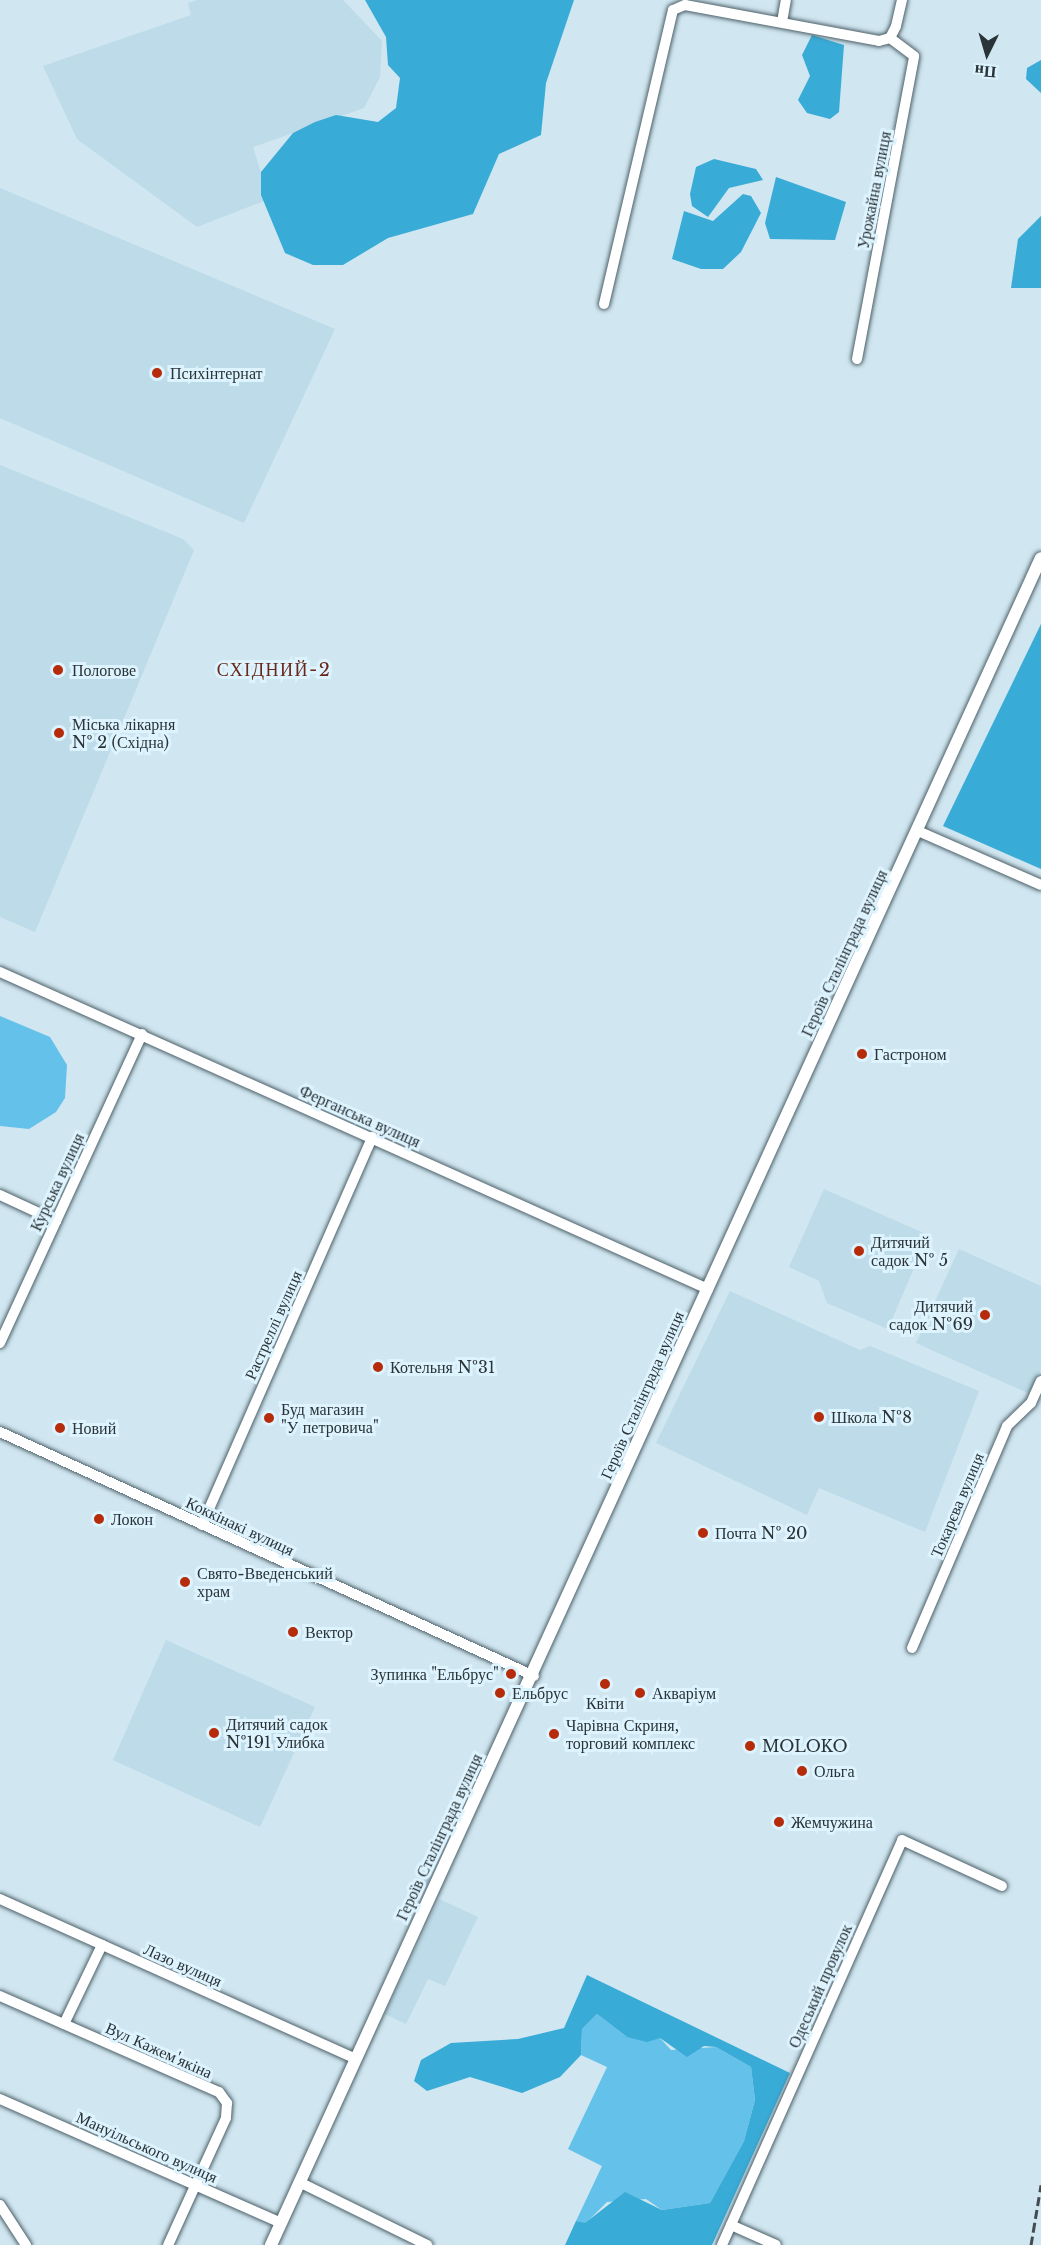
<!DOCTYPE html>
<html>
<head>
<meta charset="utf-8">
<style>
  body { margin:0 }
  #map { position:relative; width:1041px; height:2245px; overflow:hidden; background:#d0e6f0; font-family:"Libre Baskerville",serif }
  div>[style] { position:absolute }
  .built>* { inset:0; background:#bddbe8 }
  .green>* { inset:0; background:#64c1e9 }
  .forest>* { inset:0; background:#39abd7 }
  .roads { filter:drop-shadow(0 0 2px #4d6069) drop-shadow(0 0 2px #4d6069) }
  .minor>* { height:10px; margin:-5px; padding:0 5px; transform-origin:5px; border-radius:5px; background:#fff }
  .major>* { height:12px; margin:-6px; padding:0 6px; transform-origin:6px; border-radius:6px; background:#fff }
  .rail>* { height:3px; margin-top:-1.5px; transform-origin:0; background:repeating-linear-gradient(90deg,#414b50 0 9px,transparent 0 13.5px) }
  .dots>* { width:16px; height:16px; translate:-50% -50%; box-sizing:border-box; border:3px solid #ddf3fe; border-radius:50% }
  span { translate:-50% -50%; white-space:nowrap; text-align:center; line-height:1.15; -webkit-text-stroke:6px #ddf3fe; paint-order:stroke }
  .street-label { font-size:16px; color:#2a3337 }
  .poi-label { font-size:16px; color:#2a3337 }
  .left { translate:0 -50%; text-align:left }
  .right { translate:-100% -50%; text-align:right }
  .neighbourhood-label { font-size:18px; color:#6a2719; letter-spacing:1.5px }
  .north { position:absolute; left:957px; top:24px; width:60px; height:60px; -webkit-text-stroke:4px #ddf3fe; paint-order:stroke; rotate:185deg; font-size:16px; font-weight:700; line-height:24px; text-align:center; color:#2a3337 }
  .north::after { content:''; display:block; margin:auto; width:21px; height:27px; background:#2a3337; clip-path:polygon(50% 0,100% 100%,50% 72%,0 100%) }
</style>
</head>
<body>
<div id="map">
  <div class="built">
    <i style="clip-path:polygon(197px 0,343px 0,382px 41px,380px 77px,364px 108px,253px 147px,269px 199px,197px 227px,77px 139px,43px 66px,191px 15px,188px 3px)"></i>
    <i style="clip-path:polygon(0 188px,335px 329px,244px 523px,0 418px)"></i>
    <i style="clip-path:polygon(0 465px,183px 539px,194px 550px,35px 932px,0 917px)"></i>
    <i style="clip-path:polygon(824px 1189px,928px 1235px,888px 1329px,827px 1303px,819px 1281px,789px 1267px)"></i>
    <i style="clip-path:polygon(959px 1249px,1041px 1286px,1041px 1369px,1030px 1394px,916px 1343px)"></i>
    <i style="clip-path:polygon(730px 1291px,860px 1350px,870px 1346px,979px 1391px,925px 1532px,819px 1488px,807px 1515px,656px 1443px)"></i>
    <i style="clip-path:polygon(166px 1640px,315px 1707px,260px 1827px,113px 1760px)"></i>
    <i style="clip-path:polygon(441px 1826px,453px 1831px,423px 1894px,412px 1889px)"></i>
    <i style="clip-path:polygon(439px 1899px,478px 1917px,445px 1986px,428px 1979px,406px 2024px,385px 2014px)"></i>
  </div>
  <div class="green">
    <i style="clip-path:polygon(0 1016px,50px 1037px,67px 1065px,65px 1098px,56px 1112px,29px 1129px,0 1126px)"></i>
    <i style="clip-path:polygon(597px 2014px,627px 2037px,660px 2038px,671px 2050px,716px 2047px,751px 2067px,755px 2100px,744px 2141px,710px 2203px,662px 2210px,646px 2199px,607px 2202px,585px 2224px,576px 2221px,602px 2166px,568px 2149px,607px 2067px,581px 2055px,582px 2029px)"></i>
  </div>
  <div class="forest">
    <i style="clip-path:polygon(365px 0,574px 0,546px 83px,541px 135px,499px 154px,473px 214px,388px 238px,343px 265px,313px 265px,285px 253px,261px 195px,261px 172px,293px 133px,315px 122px,336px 115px,378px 122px,396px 108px,400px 78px,388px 65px,386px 37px)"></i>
    <i style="clip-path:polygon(812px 35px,844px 45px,839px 112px,830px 119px,807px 113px,798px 100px,810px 76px,802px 55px)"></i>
    <i style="clip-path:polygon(1041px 60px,1041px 93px,1026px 79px,1027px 68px)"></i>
    <i style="clip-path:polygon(714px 159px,756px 169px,763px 180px,729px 188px,708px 217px,692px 206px,690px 194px,696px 167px)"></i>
    <i style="clip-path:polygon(776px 177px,846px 202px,835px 240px,770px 239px,765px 223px)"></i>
    <i style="clip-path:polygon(743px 194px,751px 196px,761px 213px,741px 252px,723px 269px,701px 269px,672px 259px,684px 211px,713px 221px)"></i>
    <i style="clip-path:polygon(1041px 216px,1041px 288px,1011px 288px,1018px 239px)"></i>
    <i style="clip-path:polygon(1041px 624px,1041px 869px,943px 826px)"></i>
    <i style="clip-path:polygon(587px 1975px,790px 2073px,712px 2245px,565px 2245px,576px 2221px,585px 2223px,625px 2192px,662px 2210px,710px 2203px,744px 2141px,755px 2100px,751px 2067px,716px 2047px,704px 2046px,687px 2057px,660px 2038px,647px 2042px,627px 2037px,597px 2014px,582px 2029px,581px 2055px,560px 2077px,522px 2093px,470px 2077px,427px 2091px,414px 2081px,421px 2060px,451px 2043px,518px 2039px,564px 2028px)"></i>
  </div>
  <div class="roads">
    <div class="minor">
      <i style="left:782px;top:22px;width:22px;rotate:-80deg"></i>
      <i style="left:604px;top:304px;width:302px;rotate:-76.8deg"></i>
      <i style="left:673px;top:10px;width:13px;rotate:-23deg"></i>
      <i style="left:685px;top:5px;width:197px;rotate:10.5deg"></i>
      <i style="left:879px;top:41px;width:11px;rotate:-15deg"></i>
      <i style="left:890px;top:38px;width:13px;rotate:-63deg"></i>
      <i style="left:896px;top:26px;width:27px;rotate:-77deg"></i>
      <i style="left:857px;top:359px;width:308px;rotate:-79.3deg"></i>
      <i style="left:914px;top:56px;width:30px;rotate:-143deg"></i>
      <i style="left:918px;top:831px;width:134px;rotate:23.7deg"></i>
      <i style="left:0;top:972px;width:776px;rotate:24.12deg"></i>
      <i style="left:0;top:1195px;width:62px;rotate:24.9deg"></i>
      <i style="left:0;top:1343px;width:340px;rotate:-65.3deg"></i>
      <i style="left:0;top:1432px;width:587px;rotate:24.56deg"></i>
      <i style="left:202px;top:1525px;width:424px;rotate:-66.3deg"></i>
      <i style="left:912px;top:1648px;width:241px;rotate:-66.8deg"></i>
      <i style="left:1007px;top:1426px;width:33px;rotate:-44deg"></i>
      <i style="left:1031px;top:1403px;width:24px;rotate:-66deg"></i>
      <i style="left:0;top:1899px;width:388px;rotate:24.2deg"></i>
      <i style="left:0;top:1996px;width:239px;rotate:23.7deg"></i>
      <i style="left:219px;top:2092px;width:14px;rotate:54deg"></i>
      <i style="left:227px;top:2103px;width:15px;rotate:94deg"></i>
      <i style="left:226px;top:2118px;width:140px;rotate:114.5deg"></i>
      <i style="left:64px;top:2024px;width:88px;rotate:-64.3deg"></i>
      <i style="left:0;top:2099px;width:307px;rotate:23.8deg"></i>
      <i style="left:299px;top:2182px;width:143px;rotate:26.2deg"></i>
      <i style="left:0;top:2205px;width:48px;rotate:57deg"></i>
      <i style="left:731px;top:2225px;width:49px;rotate:24deg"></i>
      <i style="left:722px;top:2245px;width:443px;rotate:-66deg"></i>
      <i style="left:902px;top:1840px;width:110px;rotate:24.7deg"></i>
    </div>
    <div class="major">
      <i style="left:271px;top:2245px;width:1854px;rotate:-65.47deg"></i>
    </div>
  </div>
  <div class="rail">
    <i style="left:1031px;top:2245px;width:61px;rotate:-80.5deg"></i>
  </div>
  <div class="dots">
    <i style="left:157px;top:373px;background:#b62b09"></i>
    <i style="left:58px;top:670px;background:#b62b09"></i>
    <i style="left:59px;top:733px;background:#b62b09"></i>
    <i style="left:862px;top:1054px;background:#b62b09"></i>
    <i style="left:859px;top:1251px;background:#b62b09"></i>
    <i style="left:985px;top:1315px;background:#b62b09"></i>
    <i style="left:378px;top:1367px;background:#b62b09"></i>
    <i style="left:819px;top:1417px;background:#b62b09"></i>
    <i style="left:269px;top:1418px;background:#b62b09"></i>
    <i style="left:60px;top:1428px;background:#b62b09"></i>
    <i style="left:99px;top:1519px;background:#b62b09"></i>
    <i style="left:703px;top:1533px;background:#b62b09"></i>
    <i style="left:185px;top:1582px;background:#b62b09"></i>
    <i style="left:293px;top:1632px;background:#b62b09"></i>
    <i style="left:511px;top:1674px;background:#b62b09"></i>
    <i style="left:605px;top:1684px;background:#b62b09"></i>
    <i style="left:500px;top:1693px;background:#b62b09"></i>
    <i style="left:640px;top:1693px;background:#b62b09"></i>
    <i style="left:214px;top:1733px;background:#b62b09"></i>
    <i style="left:554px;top:1734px;background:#b62b09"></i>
    <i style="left:750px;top:1746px;background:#b62b09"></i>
    <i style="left:802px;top:1771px;background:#b62b09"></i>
    <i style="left:779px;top:1822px;background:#b62b09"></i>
  </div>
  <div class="street-label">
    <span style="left:874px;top:190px;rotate:-79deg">Урожайна вулиця</span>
    <span style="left:844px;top:953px;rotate:-65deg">Героїв Сталінграда вулиця</span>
    <span style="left:360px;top:1116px;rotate:24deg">Ферганська вулиця</span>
    <span style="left:57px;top:1182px;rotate:-65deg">Курська вулиця</span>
    <span style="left:273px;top:1325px;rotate:-66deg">Растреллі вулиця</span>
    <span style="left:642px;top:1395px;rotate:-66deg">Героїв Сталінграда вулиця</span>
    <span style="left:957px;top:1505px;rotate:-67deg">Токарєва вулиця</span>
    <span style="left:240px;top:1526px;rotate:25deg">Коккінакі вулиця</span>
    <span style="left:439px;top:1837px;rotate:-65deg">Героїв Сталінграда вулиця</span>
    <span style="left:183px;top:1965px;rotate:24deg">Лазо вулиця</span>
    <span style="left:820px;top:1986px;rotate:-66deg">Одеський провулок</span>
    <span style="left:159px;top:2050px;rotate:24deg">Вул Кажем'якіна</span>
    <span style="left:147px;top:2147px;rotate:24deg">Мануільського вулиця</span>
  </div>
  <div class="poi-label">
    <span class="left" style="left:170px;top:373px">Психінтернат</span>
    <span class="left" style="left:72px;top:670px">Пологове</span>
    <span class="left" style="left:72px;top:733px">Міська лікарня<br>№ 2 (Східна)</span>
    <span class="left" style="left:874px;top:1054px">Гастроном</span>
    <span class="left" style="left:871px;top:1251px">Дитячий<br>садок № 5</span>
    <span class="right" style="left:973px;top:1315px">Дитячий<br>садок №69</span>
    <span class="left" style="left:390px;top:1367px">Котельня №31</span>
    <span class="left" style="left:281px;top:1418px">Буд магазин<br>"У петровича"</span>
    <span class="left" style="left:831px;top:1417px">Школа №8</span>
    <span class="left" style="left:72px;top:1428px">Новий</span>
    <span class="left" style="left:111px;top:1519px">Локон</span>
    <span class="left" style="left:715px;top:1533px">Почта № 20</span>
    <span class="left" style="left:197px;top:1582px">Свято-Введенський<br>храм</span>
    <span class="left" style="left:305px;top:1632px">Вектор</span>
    <span class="right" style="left:499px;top:1674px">Зупинка "Ельбрус"</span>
    <span class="left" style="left:512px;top:1693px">Ельбрус</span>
    <span class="left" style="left:652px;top:1693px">Акваріум</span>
    <span style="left:605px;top:1703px">Квіти</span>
    <span class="left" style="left:226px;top:1733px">Дитячий садок<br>№191 Улибка</span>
    <span class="left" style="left:566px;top:1734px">Чарівна Скриня,<br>торговий комплекс</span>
    <span class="left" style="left:762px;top:1746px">MOLOKO</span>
    <span class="left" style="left:814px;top:1771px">Ольга</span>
    <span class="left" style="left:791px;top:1822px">Жемчужина</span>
  </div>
  <div class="neighbourhood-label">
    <span style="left:274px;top:670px">СХІДНИЙ-2</span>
  </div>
  <div class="north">Пн</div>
</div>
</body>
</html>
